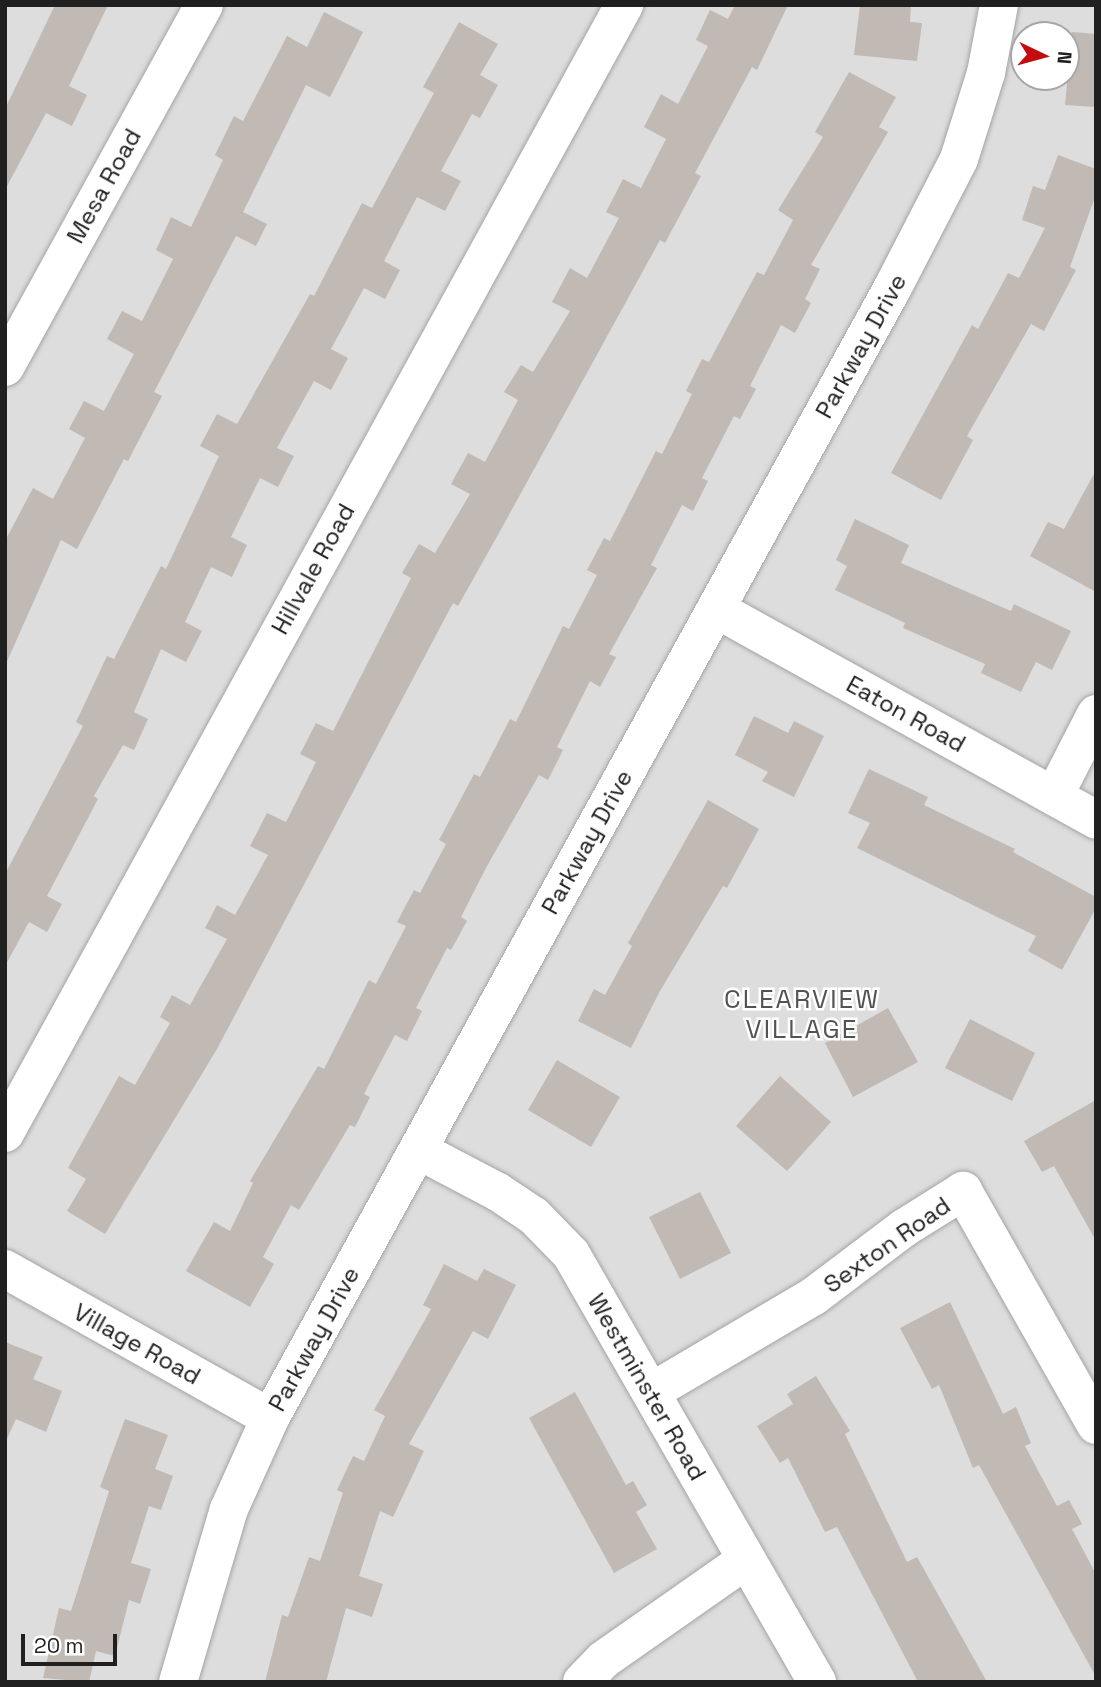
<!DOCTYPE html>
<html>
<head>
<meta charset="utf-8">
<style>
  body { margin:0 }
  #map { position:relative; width:1101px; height:1687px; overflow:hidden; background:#f0ede7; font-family:"Space Grotesk",sans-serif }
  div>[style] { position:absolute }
  .residential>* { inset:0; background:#dedddd }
  .building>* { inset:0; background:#c0b9b4 }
  .roads { filter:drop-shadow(0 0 2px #a4a4a4) drop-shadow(0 0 2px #a4a4a4) }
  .street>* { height:38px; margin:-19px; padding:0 19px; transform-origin:19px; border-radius:19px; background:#fff }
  span { translate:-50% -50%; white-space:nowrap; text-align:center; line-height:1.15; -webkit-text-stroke:5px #fff; paint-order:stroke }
  .street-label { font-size:24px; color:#202020 }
  .neighbourhood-label { font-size:26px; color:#535353; letter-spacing:2px }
  .frame { position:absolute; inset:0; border:7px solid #202020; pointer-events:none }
  .north { position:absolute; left:1010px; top:21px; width:70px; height:70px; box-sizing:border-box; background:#fff; border:2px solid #a6a6a6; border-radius:50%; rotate:95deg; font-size:19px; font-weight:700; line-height:28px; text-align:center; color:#202020 }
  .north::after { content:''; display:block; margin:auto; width:24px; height:32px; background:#c40b0f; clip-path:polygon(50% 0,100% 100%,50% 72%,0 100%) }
  .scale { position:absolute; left:21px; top:1634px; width:96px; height:32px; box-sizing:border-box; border:4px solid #202020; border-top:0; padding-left:9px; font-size:21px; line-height:24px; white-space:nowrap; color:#202020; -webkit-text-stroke:5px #fff; paint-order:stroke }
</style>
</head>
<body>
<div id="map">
  <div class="residential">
    <i style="clip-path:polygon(evenodd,5px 5px,1096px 5px,1096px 1682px,5px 1682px,5px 5px,1024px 35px,1066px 35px,1066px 77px,1024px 77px,1024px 35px)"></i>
  </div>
  <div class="building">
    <i style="clip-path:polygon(55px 5px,108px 5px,69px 86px,87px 95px,72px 126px,46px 113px,5px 190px,5px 109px)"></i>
    <i style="clip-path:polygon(735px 5px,788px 5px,757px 70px,752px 67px,695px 173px,701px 176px,665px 243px,660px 240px,499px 533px,458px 606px,453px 603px,217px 1049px,105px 1234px,67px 1211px,86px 1179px,68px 1168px,119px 1076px,135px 1085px,170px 1023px,160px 1017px,172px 995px,190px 1005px,227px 939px,205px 928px,217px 905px,235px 915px,268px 855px,250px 846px,267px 813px,286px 822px,316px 762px,300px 754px,316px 723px,333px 731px,411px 578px,402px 573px,419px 544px,435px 553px,470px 494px,451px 484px,468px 453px,485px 462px,518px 400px,504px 392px,521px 365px,533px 372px,570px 311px,552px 302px,570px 268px,587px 278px,619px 218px,606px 212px,623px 179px,641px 188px,666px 139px,644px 127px,661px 94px,678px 104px,708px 46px,696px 40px,710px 10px,728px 19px)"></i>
    <i style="clip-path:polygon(860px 5px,911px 5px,910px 22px,922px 23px,917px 61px,854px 55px)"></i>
    <i style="clip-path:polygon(324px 12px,363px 32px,330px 97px,306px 85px,243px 212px,267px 224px,256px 246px,236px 236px,154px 392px,162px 396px,128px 461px,124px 459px,77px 549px,61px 540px,5px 666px,5px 541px,33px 488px,53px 499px,85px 438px,69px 429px,84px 401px,104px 411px,134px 354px,107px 339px,122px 311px,142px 321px,173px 259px,156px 250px,171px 217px,191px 227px,223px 160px,215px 155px,234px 116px,243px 121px,287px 36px,307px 47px)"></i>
    <i style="clip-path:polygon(459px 22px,498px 44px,480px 75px,498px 85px,480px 118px,472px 114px,441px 171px,461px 181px,445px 211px,417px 197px,384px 261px,400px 270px,385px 299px,364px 288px,331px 349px,348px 358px,331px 390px,314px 381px,277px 448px,294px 456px,278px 487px,260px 478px,231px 537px,247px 545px,232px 577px,211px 567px,185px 622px,202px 631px,186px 662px,161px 649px,134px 712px,148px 719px,134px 750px,123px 745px,94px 796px,98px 799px,47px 896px,62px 904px,47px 932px,29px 922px,5px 966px,5px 874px,83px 726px,76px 722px,107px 656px,114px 659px,161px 566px,166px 569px,219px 456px,200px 446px,217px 414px,237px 424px,310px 294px,314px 296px,362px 203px,372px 208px,434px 93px,423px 87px)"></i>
    <i style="clip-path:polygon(1072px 32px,1096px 34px,1096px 107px,1065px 105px)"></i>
    <i style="clip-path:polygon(849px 72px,896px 97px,879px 127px,888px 132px,811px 265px,820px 269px,805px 299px,811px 303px,795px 333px,781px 325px,750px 386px,756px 389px,740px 419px,734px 416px,702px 478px,708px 481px,693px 511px,682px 505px,651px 565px,657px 568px,609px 654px,616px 657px,600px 687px,590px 681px,557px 747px,563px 750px,548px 780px,539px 775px,487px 866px,461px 917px,467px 921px,451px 950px,447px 948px,416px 1008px,422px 1011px,407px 1041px,395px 1035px,364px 1094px,370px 1097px,355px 1127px,350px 1125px,299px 1210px,291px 1205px,263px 1257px,274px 1264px,250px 1307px,186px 1271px,214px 1222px,230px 1231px,253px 1183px,250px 1181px,318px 1066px,324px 1069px,369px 980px,376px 984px,406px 926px,397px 922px,414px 890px,420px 893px,446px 844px,439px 840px,474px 774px,480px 777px,510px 719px,516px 722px,563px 626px,569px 629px,597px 575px,587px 570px,604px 538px,610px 541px,656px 451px,662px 454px,692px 394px,686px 391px,702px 359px,709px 362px,757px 272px,764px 275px,793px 220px,778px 210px,823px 137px,815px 132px)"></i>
    <i style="clip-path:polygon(1058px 155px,1096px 169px,1096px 194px,1070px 267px,1076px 270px,1044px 331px,1031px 324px,967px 436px,973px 440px,941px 500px,891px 473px,972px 325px,978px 329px,1008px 273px,1019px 278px,1045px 228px,1022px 220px,1033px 186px,1045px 190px)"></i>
    <i style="clip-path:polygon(1096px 470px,1096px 592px,1030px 556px,1048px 522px,1064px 529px)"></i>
    <i style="clip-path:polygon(855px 519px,909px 545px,901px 563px,1011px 611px,1014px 604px,1071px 631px,1052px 670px,1036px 662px,1021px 692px,981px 673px,985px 664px,903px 628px,905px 623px,835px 590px,847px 566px,836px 560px)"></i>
    <i style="clip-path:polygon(754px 716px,788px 733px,794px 721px,824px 736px,794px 797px,762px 781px,768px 772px,735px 755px)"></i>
    <i style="clip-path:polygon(869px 769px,928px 797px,924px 805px,1015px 849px,1013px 852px,1096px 897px,1096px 908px,1062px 970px,1028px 951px,1036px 936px,857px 848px,870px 823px,848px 813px)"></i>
    <i style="clip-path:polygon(708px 800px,759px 829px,727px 888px,723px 886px,660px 991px,631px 1048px,578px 1021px,594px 989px,605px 995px,632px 946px,628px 943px)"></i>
    <i style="clip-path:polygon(888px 1008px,918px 1062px,853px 1097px,825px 1043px)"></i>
    <i style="clip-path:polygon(970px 1019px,1035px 1053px,1012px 1101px,945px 1068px)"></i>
    <i style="clip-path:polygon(557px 1060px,620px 1097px,591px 1147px,528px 1110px)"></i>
    <i style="clip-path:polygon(780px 1076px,831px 1122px,787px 1171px,736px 1126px)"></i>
    <i style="clip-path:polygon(1096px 1100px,1096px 1241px,1054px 1166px,1042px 1172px,1024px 1141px)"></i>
    <i style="clip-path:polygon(700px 1192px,731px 1253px,680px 1279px,649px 1217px)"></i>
    <i style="clip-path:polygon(444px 1264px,477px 1281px,484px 1269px,516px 1285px,488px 1339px,473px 1331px,409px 1444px,424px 1451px,393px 1517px,380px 1511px,359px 1576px,383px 1584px,372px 1617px,346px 1608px,326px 1682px,265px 1682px,282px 1615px,288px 1617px,309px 1557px,320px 1561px,343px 1493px,337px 1490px,353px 1456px,364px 1461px,385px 1416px,374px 1410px,431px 1309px,423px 1305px)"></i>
    <i style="clip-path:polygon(950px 1302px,1003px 1414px,1016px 1407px,1031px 1443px,1025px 1446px,1057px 1506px,1069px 1500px,1082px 1524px,1072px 1529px,1096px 1574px,1096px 1677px,979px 1465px,973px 1468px,939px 1385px,932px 1389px,900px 1328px)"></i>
    <i style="clip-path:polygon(5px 1342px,43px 1357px,33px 1379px,62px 1391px,46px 1432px,16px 1419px,5px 1443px)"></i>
    <i style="clip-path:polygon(816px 1376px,850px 1431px,845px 1434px,907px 1562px,917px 1557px,987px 1682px,918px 1682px,837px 1527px,825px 1532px,788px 1458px,780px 1463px,757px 1426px,793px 1404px,787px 1394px)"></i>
    <i style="clip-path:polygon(575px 1392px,626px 1485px,633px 1481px,647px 1505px,636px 1512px,657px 1549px,614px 1573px,529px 1418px)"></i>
    <i style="clip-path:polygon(125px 1419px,168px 1435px,155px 1469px,173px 1476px,161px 1510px,149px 1506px,131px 1563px,151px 1569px,140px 1604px,129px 1600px,115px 1656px,96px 1651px,89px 1682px,43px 1678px,59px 1608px,71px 1611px,109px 1491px,100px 1487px)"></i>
  </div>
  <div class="roads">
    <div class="street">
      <i style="left:5px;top:367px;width:413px;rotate:-61.2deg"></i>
      <i style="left:716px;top:609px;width:435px;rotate:29deg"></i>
      <i style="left:1054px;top:796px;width:92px;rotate:-62.9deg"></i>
      <i style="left:5px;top:1133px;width:1287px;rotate:-61.24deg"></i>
      <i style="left:418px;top:1150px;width:90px;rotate:27.7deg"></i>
      <i style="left:498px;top:1192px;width:43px;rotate:33.7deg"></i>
      <i style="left:534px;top:1216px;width:53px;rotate:45.8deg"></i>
      <i style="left:571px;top:1254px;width:494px;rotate:60.1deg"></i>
      <i style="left:5px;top:1269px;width:304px;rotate:29.3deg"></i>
      <i style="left:651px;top:1392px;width:189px;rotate:-30.5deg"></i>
      <i style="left:814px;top:1296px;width:113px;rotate:-37.1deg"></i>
      <i style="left:904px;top:1228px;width:70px;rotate:-32.1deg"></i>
      <i style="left:963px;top:1191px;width:269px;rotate:60.4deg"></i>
      <i style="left:178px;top:1682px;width:180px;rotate:-73.6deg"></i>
      <i style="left:229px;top:1509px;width:100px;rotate:-65.7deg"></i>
      <i style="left:270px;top:1418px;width:1289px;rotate:-61.15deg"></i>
      <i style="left:892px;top:289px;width:146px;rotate:-62.7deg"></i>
      <i style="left:959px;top:159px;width:90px;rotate:-72.6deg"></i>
      <i style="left:986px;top:73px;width:69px;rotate:-79.2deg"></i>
      <i style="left:582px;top:1682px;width:30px;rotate:-46deg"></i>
      <i style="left:603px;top:1660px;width:174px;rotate:-35deg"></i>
    </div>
  </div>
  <div class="street-label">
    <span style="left:104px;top:186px;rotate:-61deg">Mesa Road</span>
    <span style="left:861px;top:346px;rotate:-61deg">Parkway Drive</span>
    <span style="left:313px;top:569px;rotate:-61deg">Hillvale Road</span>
    <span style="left:906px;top:714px;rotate:29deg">Eaton Road</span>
    <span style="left:587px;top:842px;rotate:-61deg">Parkway Drive</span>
    <span style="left:887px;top:1245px;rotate:-35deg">Sexton Road</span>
    <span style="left:314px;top:1339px;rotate:-61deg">Parkway Drive</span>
    <span style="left:137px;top:1344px;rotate:29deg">Village Road</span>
    <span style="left:647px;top:1387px;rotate:60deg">Westminster Road</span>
  </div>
  <div class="neighbourhood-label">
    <span style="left:802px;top:1015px">CLEARVIEW<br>VILLAGE</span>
  </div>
  <div class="frame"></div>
  <div class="north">N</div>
  <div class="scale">20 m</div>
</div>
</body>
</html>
